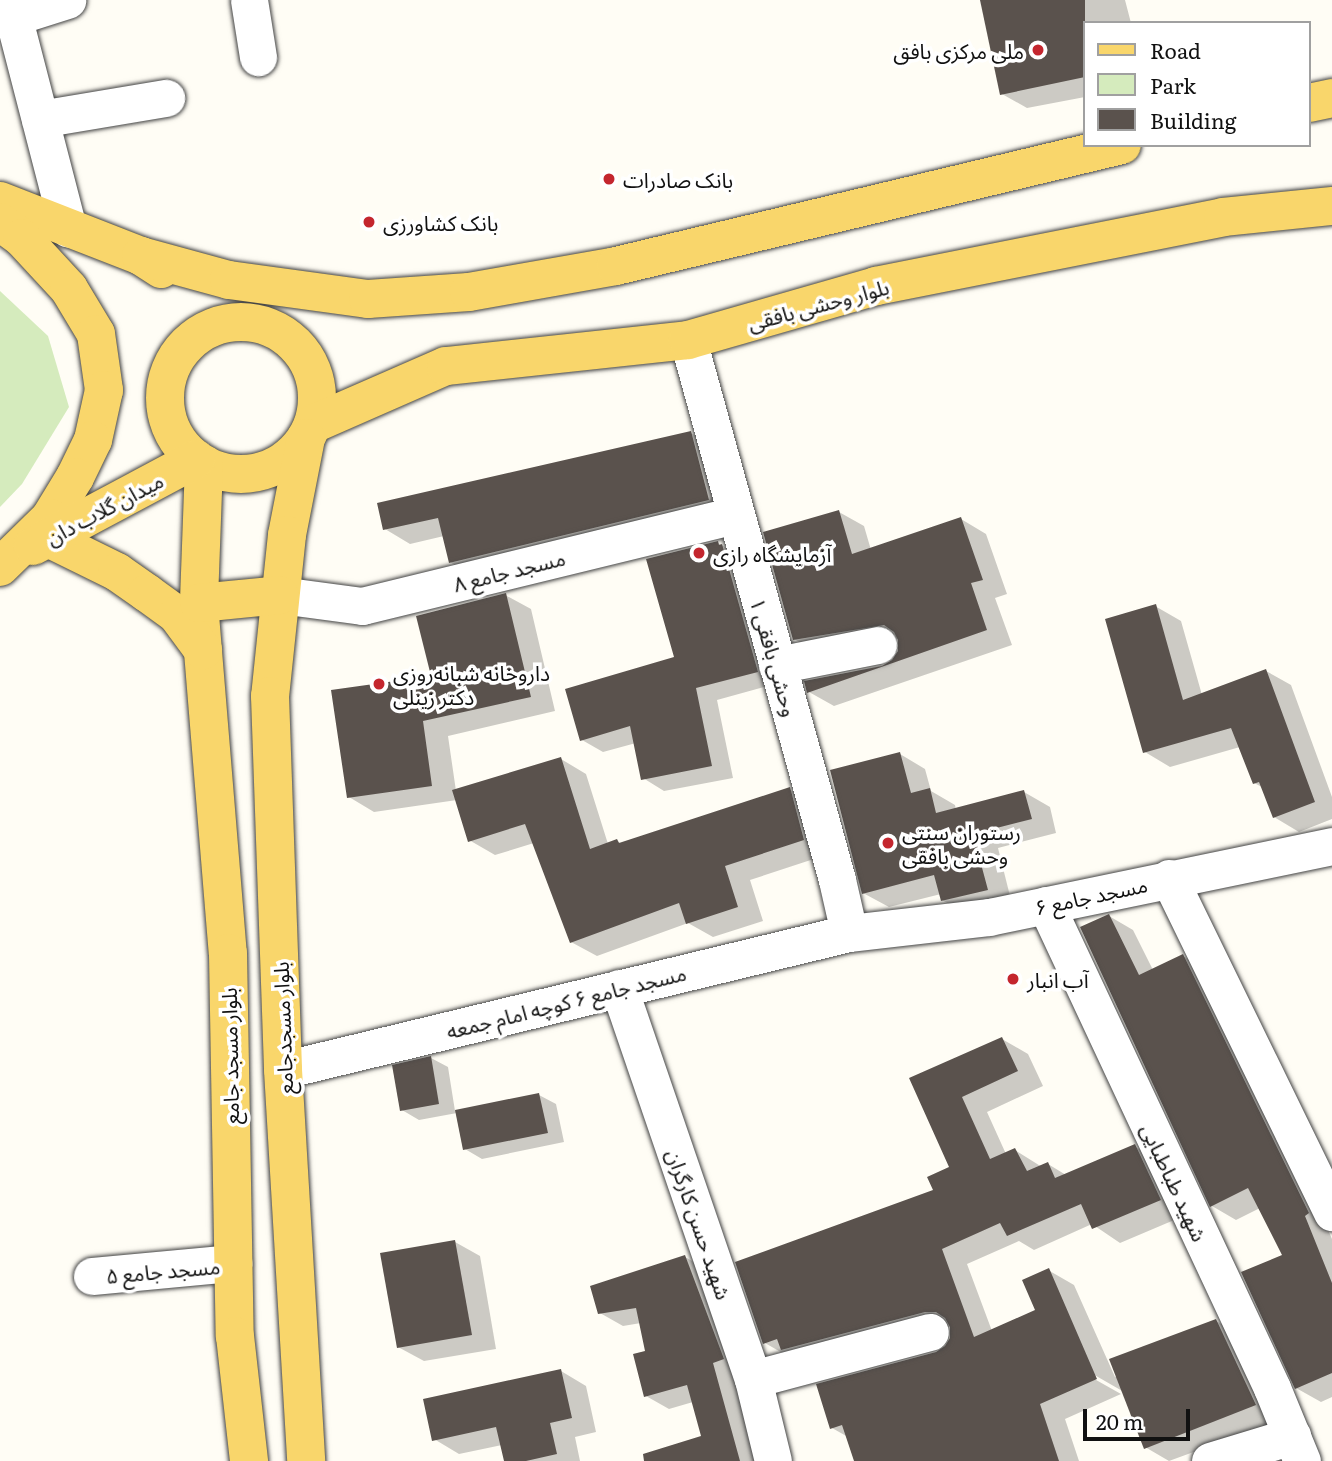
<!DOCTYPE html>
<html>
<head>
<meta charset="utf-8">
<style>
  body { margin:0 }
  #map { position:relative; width:1332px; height:1461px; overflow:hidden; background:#fffdf5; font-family:Literata,"Noto Sans Arabic",serif }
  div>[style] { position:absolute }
  .green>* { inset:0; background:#d5ebbd }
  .shadow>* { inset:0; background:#0003 }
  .building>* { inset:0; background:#5a524d }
  .roads { filter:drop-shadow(0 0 2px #444) drop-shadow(0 0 2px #444) }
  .minor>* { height:37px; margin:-18.5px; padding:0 18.5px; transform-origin:18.5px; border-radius:18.5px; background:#fff }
  .major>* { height:38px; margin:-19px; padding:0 19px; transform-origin:19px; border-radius:19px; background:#f9d66b }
  .major>.ring { margin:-19px; padding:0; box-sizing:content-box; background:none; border:38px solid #f9d66b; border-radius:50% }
  .dots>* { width:19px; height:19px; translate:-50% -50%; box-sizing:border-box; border:4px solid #fff; border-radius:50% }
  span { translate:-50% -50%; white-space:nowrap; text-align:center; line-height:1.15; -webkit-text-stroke:7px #fff; paint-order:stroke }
  .poi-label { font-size:21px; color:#111 }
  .right { translate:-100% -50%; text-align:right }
  .left { translate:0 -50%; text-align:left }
  .street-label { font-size:21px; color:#111 }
  .legend { position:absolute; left:1083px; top:21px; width:228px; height:126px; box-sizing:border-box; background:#fff; border:2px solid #a0a0a0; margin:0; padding:9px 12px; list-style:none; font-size:21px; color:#111 }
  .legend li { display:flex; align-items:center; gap:14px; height:35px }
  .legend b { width:35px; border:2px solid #a0a0a0 }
  .scale { position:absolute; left:1083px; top:1409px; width:107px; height:32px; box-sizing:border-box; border:4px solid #111; border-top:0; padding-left:9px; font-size:21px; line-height:24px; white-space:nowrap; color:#111; -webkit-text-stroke:5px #fff; paint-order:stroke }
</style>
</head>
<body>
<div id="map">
  <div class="green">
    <i style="clip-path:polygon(0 291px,48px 336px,69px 407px,22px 484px,0 507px)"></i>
  </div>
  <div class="shadow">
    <i style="clip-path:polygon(982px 0,1125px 0,1131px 23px,1085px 23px,1085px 97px,1027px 108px,1002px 94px)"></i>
    <i style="clip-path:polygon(691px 433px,717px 448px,733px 514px,475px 577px,450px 562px,444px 536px,410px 544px,385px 529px)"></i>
    <i style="clip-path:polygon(839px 512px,864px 526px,871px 550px,961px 519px,986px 534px,1007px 594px,995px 598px,1012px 645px,834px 706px,809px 692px,806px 682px,892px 663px,899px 653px,900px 638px,820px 654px,794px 639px)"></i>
    <i style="clip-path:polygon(718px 543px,739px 555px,778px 683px,717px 700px,733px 778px,664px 791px,643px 778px,636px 743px,603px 752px,582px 740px,676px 658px)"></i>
    <i style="clip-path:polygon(505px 595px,531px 609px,555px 711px,448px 736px,456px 791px,561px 759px,586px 774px,608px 844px,617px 841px,622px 844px,789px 789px,815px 804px,829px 854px,750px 880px,763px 921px,713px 937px,688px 923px,597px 956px,571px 942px,534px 843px,495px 855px,469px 840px,457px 800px,374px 812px,349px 797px,433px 678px)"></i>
    <i style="clip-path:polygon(1155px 606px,1181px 621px,1202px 695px,1266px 671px,1291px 685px,1332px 797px,1332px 819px,1299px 832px,1274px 817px,1262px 787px,1254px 783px,1240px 747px,1170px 767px,1145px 752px)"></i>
    <i style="clip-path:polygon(900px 754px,925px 769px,931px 791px,955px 805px,956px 810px,1024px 792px,1050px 807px,1056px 833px,998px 848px,1012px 904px,968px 915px,942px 900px,941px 894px,889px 907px,863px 893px)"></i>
    <i style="clip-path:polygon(1109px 916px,1133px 930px,1153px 970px,1183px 956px,1207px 970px,1332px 1228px,1328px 1230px,1332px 1239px,1332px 1397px,1321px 1402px,1296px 1388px,1284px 1256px,1260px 1208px,1236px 1220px,1212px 1206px)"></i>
    <i style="clip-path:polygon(1002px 1039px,1028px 1054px,1043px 1086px,987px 1112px,1006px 1154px,1015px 1150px,1042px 1167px,1048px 1164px,1066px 1175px,1134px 1146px,1160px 1161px,1186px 1215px,1120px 1243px,1092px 1224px,1034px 1250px,1019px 1241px,967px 1264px,992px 1331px,1038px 1311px,1048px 1270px,1074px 1285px,1115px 1377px,1216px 1321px,1242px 1335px,1281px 1420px,1169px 1461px,1145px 1447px,1124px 1392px,1091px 1373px,1089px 1376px,1121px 1394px,1065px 1419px,1079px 1461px,856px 1461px,848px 1437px,832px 1428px,947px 1348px,952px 1339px,952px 1326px,809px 1364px,791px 1358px,765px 1343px,935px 1191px,951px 1168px,911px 1079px)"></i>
    <i style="clip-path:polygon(431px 1058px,448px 1067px,455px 1111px,539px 1095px,556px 1104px,564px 1142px,482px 1159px,465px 1149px,457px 1113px,419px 1120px,402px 1110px)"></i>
    <i style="clip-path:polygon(455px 1242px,480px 1256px,496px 1349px,424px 1361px,398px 1347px)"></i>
    <i style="clip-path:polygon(685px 1257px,708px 1270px,770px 1461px,675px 1461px,703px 1438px,693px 1402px,669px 1409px,646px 1396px,647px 1353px,641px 1323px,623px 1326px,600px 1313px)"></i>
    <i style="clip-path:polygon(561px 1371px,586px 1386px,596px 1432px,575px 1437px,580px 1461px,506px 1461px,502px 1445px,459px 1454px,434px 1439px)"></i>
  </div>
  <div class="building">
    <i style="clip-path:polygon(980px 0,1085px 0,1085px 77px,1000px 95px)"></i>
    <i style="clip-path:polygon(691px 431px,709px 500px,449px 563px,438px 518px,383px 530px,377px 503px)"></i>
    <i style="clip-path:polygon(839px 510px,852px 554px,961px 517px,983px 580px,971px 583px,987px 630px,807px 693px,804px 681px,882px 666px,892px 660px,898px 651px,898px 640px,894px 632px,884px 625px,793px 640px,763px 532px)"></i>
    <i style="clip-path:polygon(718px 541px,719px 545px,722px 544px,758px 672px,696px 688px,712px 766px,641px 780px,630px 726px,580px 741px,565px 689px,674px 657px,646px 559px)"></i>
    <i style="clip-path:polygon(506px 593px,531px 697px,423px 721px,432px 786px,347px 798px,331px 690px,431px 676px,416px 616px)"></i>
    <i style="clip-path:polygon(1156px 604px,1183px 700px,1266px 669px,1315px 802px,1273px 818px,1259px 782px,1253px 784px,1231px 728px,1143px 753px,1105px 619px)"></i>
    <i style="clip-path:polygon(900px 752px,911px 793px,930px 788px,936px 813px,1024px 790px,1032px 819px,973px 834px,988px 890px,941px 901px,934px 875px,862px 894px,830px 770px)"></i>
    <i style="clip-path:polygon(561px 757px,590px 849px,617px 839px,619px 843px,790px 787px,804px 840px,725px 866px,738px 907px,686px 924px,679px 903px,570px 943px,525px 824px,468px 842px,452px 790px)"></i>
    <i style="clip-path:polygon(1109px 914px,1139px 975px,1183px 954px,1309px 1213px,1305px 1216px,1332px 1283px,1332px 1373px,1295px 1389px,1241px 1272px,1282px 1255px,1248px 1188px,1210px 1207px,1080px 927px)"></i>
    <i style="clip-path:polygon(1002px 1037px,1018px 1071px,962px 1097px,990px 1159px,1015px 1148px,1027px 1171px,1048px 1162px,1055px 1178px,1135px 1144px,1161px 1200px,1092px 1229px,1081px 1204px,1007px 1236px,1000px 1223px,942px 1249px,974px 1337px,1035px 1310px,1022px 1280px,1049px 1268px,1097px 1379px,1040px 1404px,1059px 1461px,854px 1461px,842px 1425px,830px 1429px,816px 1384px,936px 1352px,945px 1346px,950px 1338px,950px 1327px,945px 1318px,936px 1312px,925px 1312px,781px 1350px,777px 1339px,763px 1344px,735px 1262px,933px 1190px,927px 1177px,949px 1167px,909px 1078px)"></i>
    <i style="clip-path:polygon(431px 1056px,439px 1104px,400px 1111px,392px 1065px)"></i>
    <i style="clip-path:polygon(539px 1093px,548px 1133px,463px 1150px,455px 1110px)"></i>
    <i style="clip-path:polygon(455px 1240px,472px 1335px,397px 1348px,380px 1253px)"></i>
    <i style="clip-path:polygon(685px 1255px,724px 1359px,713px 1363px,740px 1461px,644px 1461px,643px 1454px,701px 1436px,687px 1385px,644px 1397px,633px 1354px,645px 1351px,636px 1308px,598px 1314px,590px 1286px)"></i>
    <i style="clip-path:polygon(1216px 1319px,1256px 1405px,1144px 1449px,1109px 1359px)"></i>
    <i style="clip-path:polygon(561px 1369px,572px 1418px,550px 1423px,557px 1454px,526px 1461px,504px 1461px,496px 1427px,432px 1441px,423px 1399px)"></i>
  </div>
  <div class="roads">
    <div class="minor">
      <i style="left:9px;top:0;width:236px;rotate:75.5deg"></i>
      <i style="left:249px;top:0;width:58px;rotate:81deg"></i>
      <i style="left:13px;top:17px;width:57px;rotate:-17.5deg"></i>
      <i style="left:40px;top:119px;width:128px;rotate:-9.5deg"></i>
      <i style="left:688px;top:340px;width:560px;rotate:74.57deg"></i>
      <i style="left:837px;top:880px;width:54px;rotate:77.2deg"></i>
      <i style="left:280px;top:595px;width:83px;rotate:7.6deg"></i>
      <i style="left:362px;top:606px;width:385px;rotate:-13.7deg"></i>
      <i style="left:777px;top:665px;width:103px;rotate:-11.2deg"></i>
      <i style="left:1169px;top:878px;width:372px;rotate:64deg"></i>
      <i style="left:1046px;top:905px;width:533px;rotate:64.92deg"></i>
      <i style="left:1272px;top:1388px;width:79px;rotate:67.7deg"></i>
      <i style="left:619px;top:988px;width:413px;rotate:71.1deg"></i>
      <i style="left:753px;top:1379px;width:84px;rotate:76.3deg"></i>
      <i style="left:283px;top:1070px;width:582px;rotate:-13.61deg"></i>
      <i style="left:849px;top:933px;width:141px;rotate:-6.5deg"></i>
      <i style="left:989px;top:917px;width:350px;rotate:-11.7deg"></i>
      <i style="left:92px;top:1276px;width:142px;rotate:-5.3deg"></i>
      <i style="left:753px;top:1379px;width:183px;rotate:-14.9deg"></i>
      <i style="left:1210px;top:1461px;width:86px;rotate:-17deg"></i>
    </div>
    <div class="major">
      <i style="left:1309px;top:103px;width:24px;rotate:-12deg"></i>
      <i style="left:0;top:201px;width:151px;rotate:21.3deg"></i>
      <i style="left:141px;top:256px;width:24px;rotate:33deg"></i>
      <i style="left:0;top:222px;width:27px;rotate:36deg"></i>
      <i style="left:22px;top:238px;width:69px;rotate:47.3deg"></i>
      <i style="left:69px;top:289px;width:52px;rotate:59deg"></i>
      <i style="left:96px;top:334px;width:57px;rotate:81.9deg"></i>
      <i style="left:104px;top:390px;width:51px;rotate:102.4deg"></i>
      <i style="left:93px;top:440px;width:41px;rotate:115.9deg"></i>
      <i style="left:75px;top:477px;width:48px;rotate:121.4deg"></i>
      <i style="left:50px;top:518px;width:70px;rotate:135.6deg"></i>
      <i style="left:141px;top:256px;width:91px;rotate:15.3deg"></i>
      <i style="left:229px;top:280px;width:140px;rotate:7.8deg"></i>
      <i style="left:368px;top:299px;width:101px;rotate:-4deg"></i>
      <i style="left:469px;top:292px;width:149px;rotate:-10deg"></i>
      <i style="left:616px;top:266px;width:520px;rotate:-13.45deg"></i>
      <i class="ring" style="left:165px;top:322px;width:114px;height:114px"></i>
      <i style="left:313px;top:424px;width:145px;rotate:-23.6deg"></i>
      <i style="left:446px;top:366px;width:243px;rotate:-6.1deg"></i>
      <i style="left:688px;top:340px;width:196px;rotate:-16deg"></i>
      <i style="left:876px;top:286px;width:354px;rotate:-11.2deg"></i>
      <i style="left:1223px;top:217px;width:110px;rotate:-5.8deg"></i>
      <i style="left:306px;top:438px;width:99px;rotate:101.1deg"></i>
      <i style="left:287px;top:535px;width:162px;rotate:96deg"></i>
      <i style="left:270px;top:696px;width:374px;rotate:88deg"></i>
      <i style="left:283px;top:1070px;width:392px;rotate:86.6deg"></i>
      <i style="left:204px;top:464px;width:139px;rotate:92.1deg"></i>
      <i style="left:199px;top:603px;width:351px;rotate:85.3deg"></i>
      <i style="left:228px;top:953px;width:383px;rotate:89deg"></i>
      <i style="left:235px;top:1336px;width:126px;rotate:83.6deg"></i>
      <i style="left:48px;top:538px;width:77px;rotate:26.2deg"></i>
      <i style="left:117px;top:572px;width:37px;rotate:35deg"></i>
      <i style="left:147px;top:593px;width:37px;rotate:36deg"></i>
      <i style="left:177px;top:615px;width:44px;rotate:53.4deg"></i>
      <i style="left:33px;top:546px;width:185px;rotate:-28.1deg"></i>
      <i style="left:199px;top:603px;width:81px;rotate:-5.6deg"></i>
    </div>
  </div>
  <div class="dots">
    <i style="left:1038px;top:50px;background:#c4262e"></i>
    <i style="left:609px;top:179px;background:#c4262e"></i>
    <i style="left:369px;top:222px;background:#c4262e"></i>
    <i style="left:699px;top:553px;background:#c4262e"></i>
    <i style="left:379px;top:684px;background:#c4262e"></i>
    <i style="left:888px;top:843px;background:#c4262e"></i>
    <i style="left:1013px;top:979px;background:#c4262e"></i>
  </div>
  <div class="poi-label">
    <span class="right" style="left:1024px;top:50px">ملی مرکزی بافق</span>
    <span class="left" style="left:623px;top:179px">بانک صادرات</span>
    <span class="left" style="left:383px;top:222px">بانک کشاورزی</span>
    <span class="left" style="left:713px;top:553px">آزمایشگاه رازی</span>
    <span class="left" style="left:393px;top:684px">داروخانه شبانه‌روزی<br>دکتر زینلی</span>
    <span class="left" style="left:902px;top:843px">رستوران سنتی<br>وحشی بافقی</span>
    <span class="left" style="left:1027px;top:979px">آب انبار</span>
  </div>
  <div class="street-label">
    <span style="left:818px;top:304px;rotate:-15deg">بلوار وحشی بافقی</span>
    <span style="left:104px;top:508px;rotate:-28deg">میدان گلاب دان</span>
    <span style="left:509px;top:570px;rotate:-14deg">مسجد جامع ۸</span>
    <span style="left:775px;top:657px;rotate:74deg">وحشی بافقی ۱</span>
    <span style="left:1091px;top:895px;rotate:-12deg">مسجد جامع ۶</span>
    <span style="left:566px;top:1001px;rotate:-14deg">مسجد جامع ۶ کوچه امام جمعه</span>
    <span style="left:282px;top:1028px;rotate:-92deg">بلوار مسجدجامع</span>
    <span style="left:229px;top:1056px;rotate:-91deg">بلوار مسجد جامع</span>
    <span style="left:1175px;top:1182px;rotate:65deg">شهید طباطبایی</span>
    <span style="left:700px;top:1224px;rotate:71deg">شهید حسن کارگران</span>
    <span style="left:163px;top:1270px;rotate:-5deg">مسجد جامع ۵</span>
  </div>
  <ul class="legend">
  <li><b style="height:9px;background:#f9d66b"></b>Road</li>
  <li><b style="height:19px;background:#d5ebbd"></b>Park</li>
  <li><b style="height:19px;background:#5a524d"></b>Building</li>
  </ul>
  <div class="scale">20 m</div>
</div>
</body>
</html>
